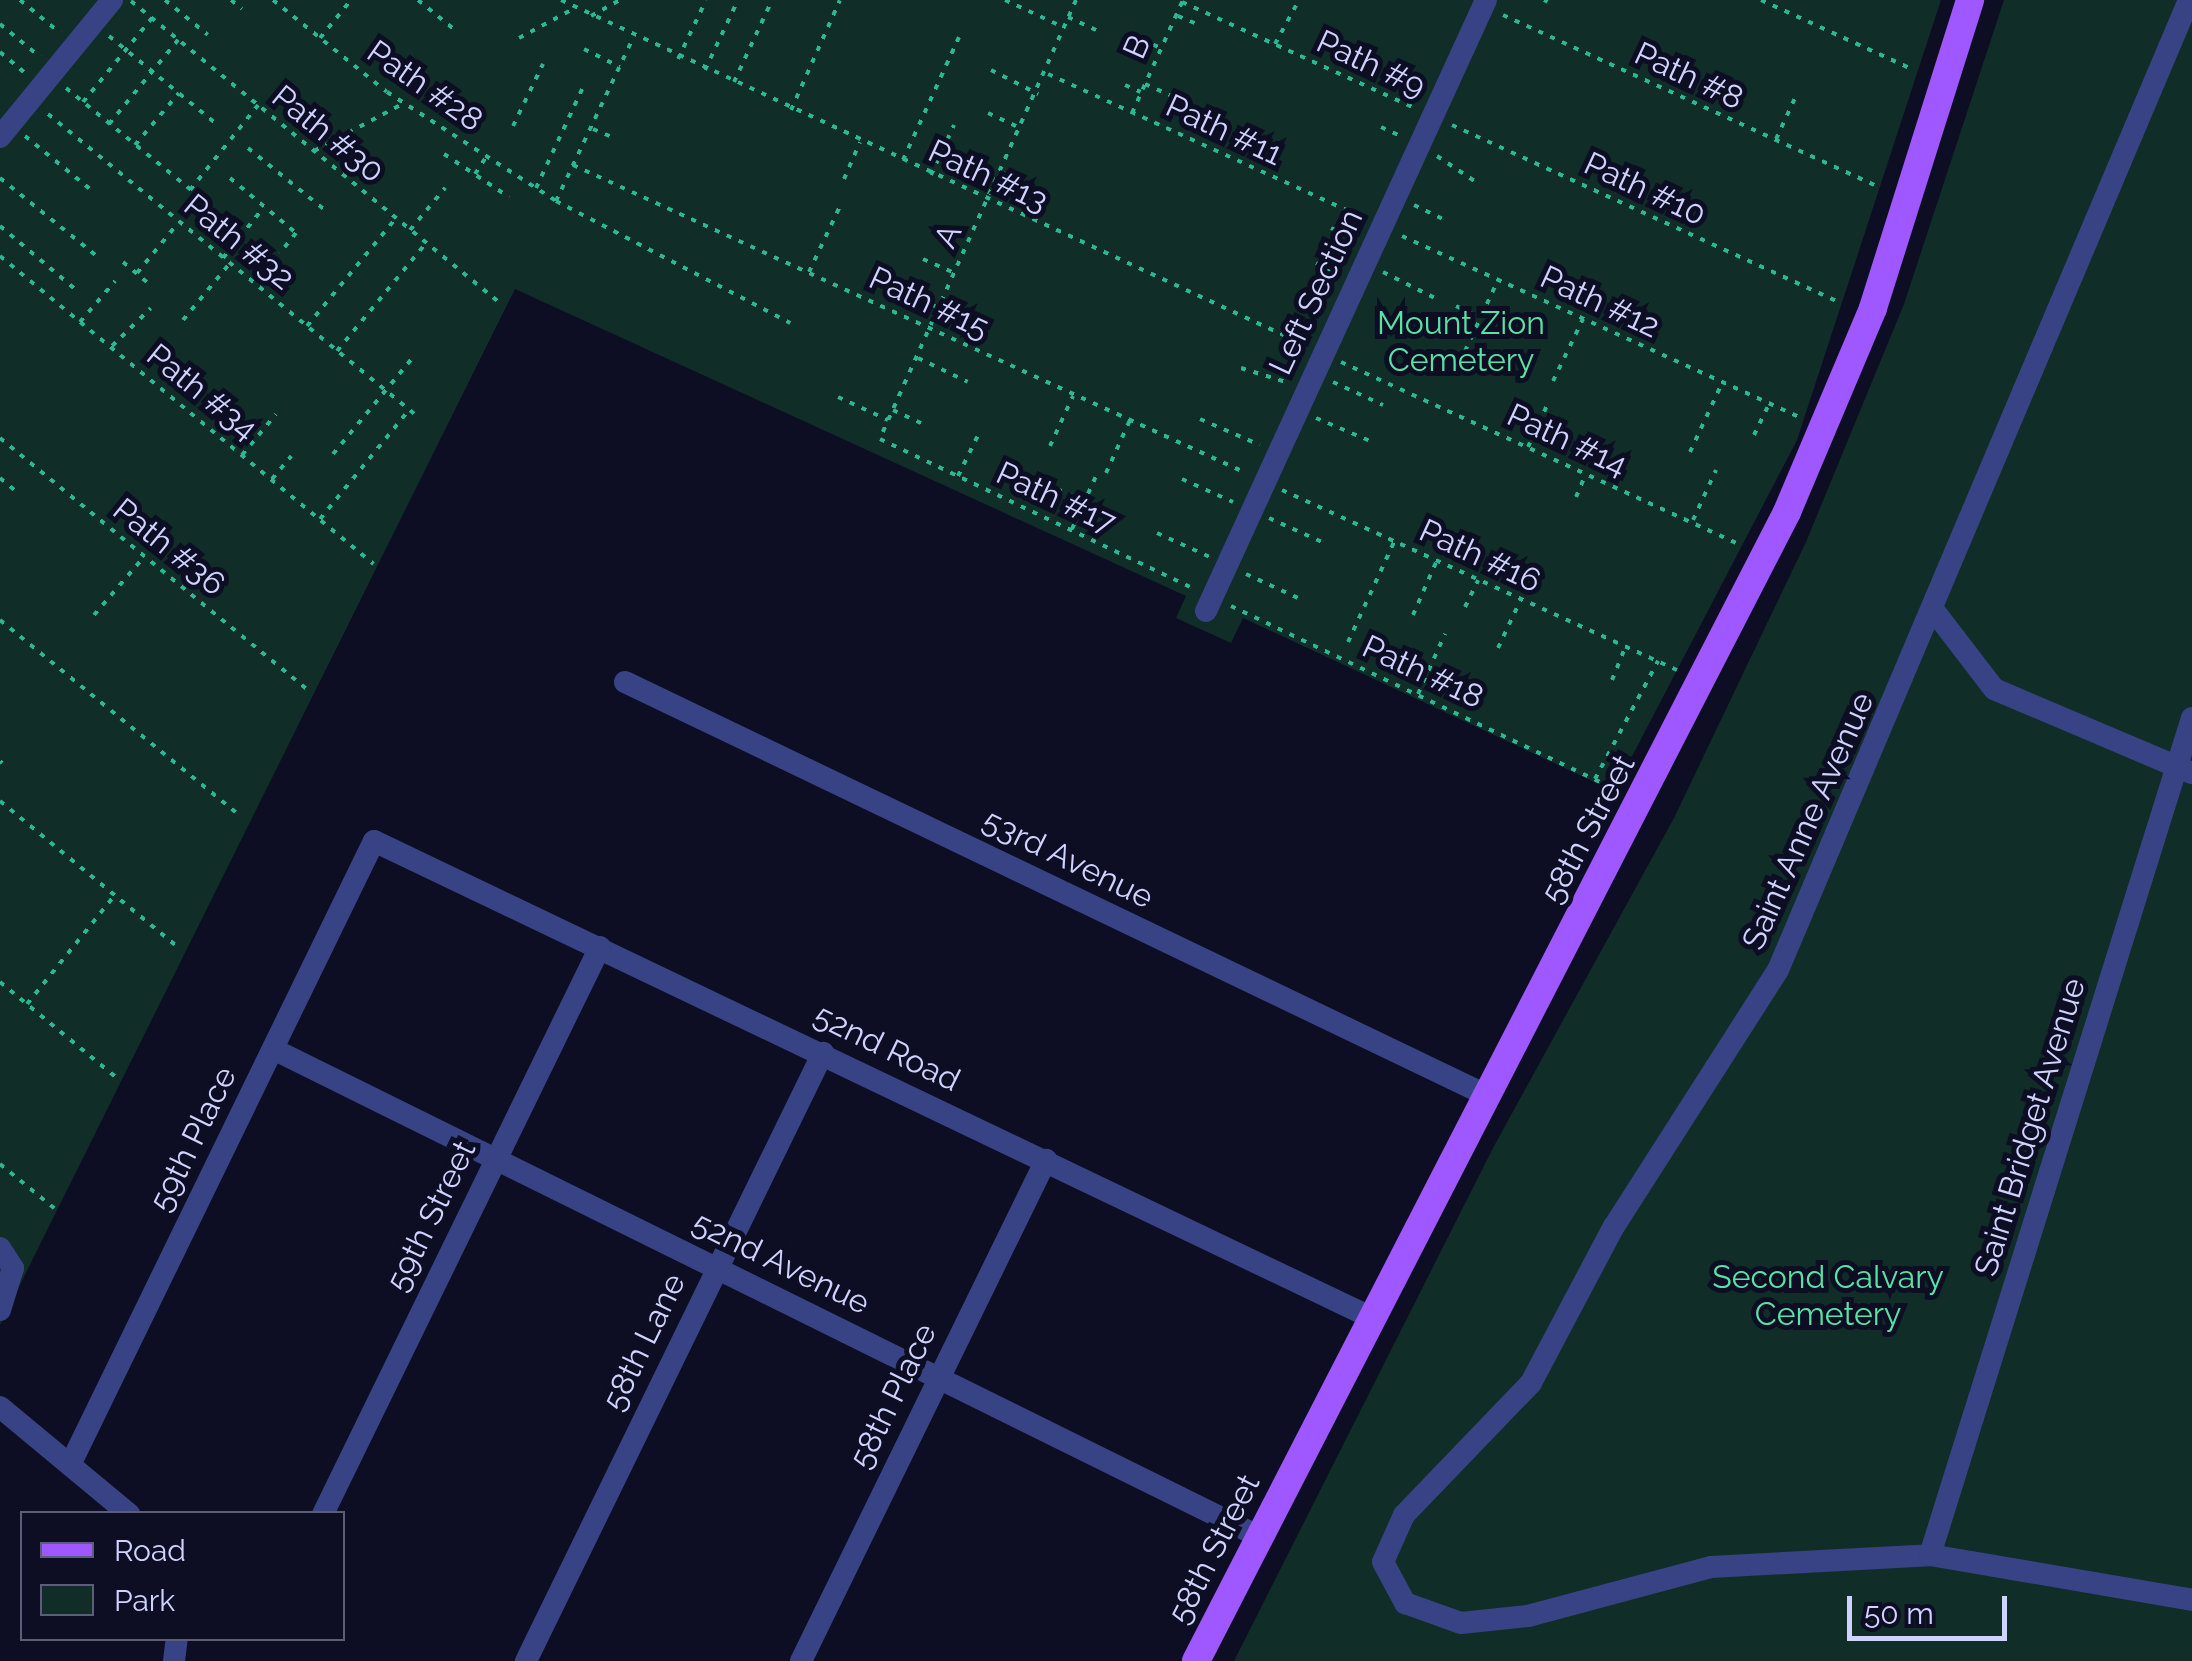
<!DOCTYPE html>
<html>
<head>
<meta charset="utf-8">
<style>
  body { margin:0 }
  #map { position:relative; width:2192px; height:1661px; overflow:hidden; background:#0d0e23; font-family:Raleway,sans-serif }
  div>[style] { position:absolute }
  .green>* { inset:0; background:#102d27 }
  .path>* { height:4px; margin-top:-2px; transform-origin:0; background:repeating-linear-gradient(90deg,#2bb894 0 5px,transparent 0 13px) }
  .minor>* { height:22px; margin:-11px; padding:0 11px; transform-origin:11px; border-radius:11px; background:#374384 }
  .major>* { height:28px; margin:-14px; padding:0 14px; transform-origin:14px; border-radius:14px; background:#9f57ff }
  span { translate:-50% -50%; white-space:nowrap; text-align:center; line-height:1.15; -webkit-text-stroke:10px #0d0e23; paint-order:stroke }
  .street-label { font-size:32px; color:#d0d3ff }
  .park-label { font-size:32px; color:#58e3a5 }
  .legend { position:absolute; left:20px; top:1511px; width:325px; height:130px; box-sizing:border-box; background:#0d0e23; border:2px solid #5b5d7b; margin:0; padding:12px 18px; list-style:none; font-size:30px; color:#d0d3ff }
  .legend li { display:flex; align-items:center; gap:20px; height:50px }
  .legend b { width:50px; border:2px solid #5b5d7b }
  .scale { position:absolute; left:1847px; top:1596px; width:160px; height:45px; box-sizing:border-box; border:5px solid #d0d3ff; border-top:0; padding-left:12px; font-size:30px; line-height:35px; white-space:nowrap; color:#d0d3ff; -webkit-text-stroke:8px #0d0e23; paint-order:stroke }
</style>
</head>
<body>
<div id="map">
  <div class="green">
    <i style="clip-path:polygon(0 0,1941px 0,1797px 440px,1614px 791px,1243px 618px,1231px 643px,1176px 618px,1186px 596px,515px 289px,0 1325px)"></i>
    <i style="clip-path:polygon(2004px 0,2192px 0,2192px 1661px,1234px 1661px,1493px 1148px,1674px 818px,1806px 542px,1904px 304px)"></i>
  </div>
  <div class="path">
    <i style="left:20px;top:0;width:52px;rotate:39.5deg"></i>
    <i style="left:165px;top:0;width:55px;rotate:39.1deg"></i>
    <i style="left:231px;top:0;width:14px;rotate:39deg"></i>
    <i style="left:273px;top:0;width:146px;rotate:38.9deg"></i>
    <i style="left:387px;top:92px;width:201px;rotate:32.8deg"></i>
    <i style="left:556px;top:201px;width:264px;rotate:27.5deg"></i>
    <i style="left:418px;top:0;width:48px;rotate:39deg"></i>
    <i style="left:561px;top:0;width:820px;rotate:24.88deg"></i>
    <i style="left:1005px;top:0;width:64px;rotate:25deg"></i>
    <i style="left:1076px;top:0;width:481px;rotate:114.1deg"></i>
    <i style="left:880px;top:439px;width:349px;rotate:25.5deg"></i>
    <i style="left:1544px;top:0;width:4px;rotate:27deg"></i>
    <i style="left:1761px;top:0;width:166px;rotate:24.6deg"></i>
    <i style="left:131px;top:1px;width:475px;rotate:39.3deg"></i>
    <i style="left:1182px;top:2px;width:253px;rotate:24.5deg"></i>
    <i style="left:1503px;top:15px;width:410px;rotate:24.6deg"></i>
    <i style="left:591px;top:16px;width:33px;rotate:-29deg"></i>
    <i style="left:1178px;top:16px;width:25px;rotate:23deg"></i>
    <i style="left:1068px;top:17px;width:38px;rotate:25deg"></i>
    <i style="left:0;top:24px;width:52px;rotate:39.5deg"></i>
    <i style="left:1129px;top:35px;width:35px;rotate:22deg"></i>
    <i style="left:109px;top:36px;width:142px;rotate:39.3deg"></i>
    <i style="left:320px;top:38px;width:49px;rotate:-50.8deg"></i>
    <i style="left:519px;top:38px;width:64px;rotate:-28.2deg"></i>
    <i style="left:1275px;top:44px;width:50px;rotate:-61.4deg"></i>
    <i style="left:584px;top:49px;width:40px;rotate:26.6deg"></i>
    <i style="left:0;top:52px;width:34px;rotate:40deg"></i>
    <i style="left:678px;top:59px;width:65px;rotate:-64.6deg"></i>
    <i style="left:705px;top:70px;width:75px;rotate:-64.8deg"></i>
    <i style="left:991px;top:70px;width:53px;rotate:27.1deg"></i>
    <i style="left:1048px;top:74px;width:345px;rotate:24.5deg"></i>
    <i style="left:734px;top:82px;width:90px;rotate:-65.1deg"></i>
    <i style="left:1145px;top:84px;width:39px;rotate:24deg"></i>
    <i style="left:1125px;top:85px;width:17px;rotate:24deg"></i>
    <i style="left:66px;top:88px;width:174px;rotate:39.2deg"></i>
    <i style="left:83px;top:102px;width:109px;rotate:-50.6deg"></i>
    <i style="left:791px;top:110px;width:120px;rotate:-66deg"></i>
    <i style="left:988px;top:113px;width:38px;rotate:25deg"></i>
    <i style="left:1132px;top:113px;width:124px;rotate:-65.7deg"></i>
    <i style="left:48px;top:114px;width:480px;rotate:39.3deg"></i>
    <i style="left:109px;top:124px;width:109px;rotate:-50.6deg"></i>
    <i style="left:1452px;top:125px;width:426px;rotate:24.6deg"></i>
    <i style="left:513px;top:126px;width:69px;rotate:-64.2deg"></i>
    <i style="left:1381px;top:127px;width:19px;rotate:25deg"></i>
    <i style="left:593px;top:129px;width:25px;rotate:23deg"></i>
    <i style="left:25px;top:136px;width:90px;rotate:39.2deg"></i>
    <i style="left:1776px;top:139px;width:45px;rotate:-65.1deg"></i>
    <i style="left:135px;top:145px;width:68px;rotate:-49.8deg"></i>
    <i style="left:248px;top:148px;width:100px;rotate:38.9deg"></i>
    <i style="left:314px;top:151px;width:100px;rotate:-28.1deg"></i>
    <i style="left:444px;top:154px;width:78px;rotate:33.5deg"></i>
    <i style="left:1437px;top:156px;width:50px;rotate:33.7deg"></i>
    <i style="left:903px;top:160px;width:135px;rotate:-65.5deg"></i>
    <i style="left:573px;top:165px;width:740px;rotate:24.59deg"></i>
    <i style="left:1003px;top:173px;width:51px;rotate:24.5deg"></i>
    <i style="left:475px;top:174px;width:20px;rotate:-57deg"></i>
    <i style="left:931px;top:175px;width:55px;rotate:-65.3deg"></i>
    <i style="left:0;top:178px;width:126px;rotate:38.9deg"></i>
    <i style="left:230px;top:178px;width:86px;rotate:39.8deg"></i>
    <i style="left:296px;top:233px;width:26px;rotate:129deg"></i>
    <i style="left:844px;top:179px;width:40px;rotate:-66.6deg"></i>
    <i style="left:536px;top:188px;width:116px;rotate:-65deg"></i>
    <i style="left:190px;top:190px;width:109px;rotate:-51.3deg"></i>
    <i style="left:556px;top:201px;width:180px;rotate:-64.7deg"></i>
    <i style="left:1414px;top:205px;width:32px;rotate:26deg"></i>
    <i style="left:0;top:226px;width:97px;rotate:40deg"></i>
    <i style="left:1331px;top:228px;width:26px;rotate:25deg"></i>
    <i style="left:410px;top:230px;width:55px;rotate:-50.2deg"></i>
    <i style="left:1402px;top:236px;width:436px;rotate:24.5deg"></i>
    <i style="left:0;top:256px;width:484px;rotate:39.5deg"></i>
    <i style="left:223px;top:258px;width:65px;rotate:-51.2deg"></i>
    <i style="left:923px;top:259px;width:35px;rotate:24deg"></i>
    <i style="left:123px;top:262px;width:31px;rotate:40deg"></i>
    <i style="left:1316px;top:263px;width:25px;rotate:26deg"></i>
    <i style="left:809px;top:272px;width:75px;rotate:-64.8deg"></i>
    <i style="left:1383px;top:272px;width:60px;rotate:26.6deg"></i>
    <i style="left:137px;top:273px;width:65px;rotate:-50.6deg"></i>
    <i style="left:884px;top:283px;width:60px;rotate:24.4deg"></i>
    <i style="left:1456px;top:306px;width:25px;rotate:26deg"></i>
    <i style="left:183px;top:320px;width:74px;rotate:-50.5deg"></i>
    <i style="left:80px;top:322px;width:54px;rotate:-49.5deg"></i>
    <i style="left:307px;top:326px;width:140px;rotate:-50.5deg"></i>
    <i style="left:112px;top:346px;width:54px;rotate:-44.3deg"></i>
    <i style="left:337px;top:351px;width:140px;rotate:-50.5deg"></i>
    <i style="left:1465px;top:351px;width:78px;rotate:-65.1deg"></i>
    <i style="left:918px;top:358px;width:55px;rotate:25.6deg"></i>
    <i style="left:1341px;top:362px;width:435px;rotate:24.6deg"></i>
    <i style="left:1241px;top:368px;width:50px;rotate:17.4deg"></i>
    <i style="left:1553px;top:381px;width:69px;rotate:-64.2deg"></i>
    <i style="left:1333px;top:382px;width:55px;rotate:24.7deg"></i>
    <i style="left:838px;top:397px;width:55px;rotate:24.7deg"></i>
    <i style="left:893px;top:410px;width:33px;rotate:25deg"></i>
    <i style="left:1316px;top:418px;width:64px;rotate:23deg"></i>
    <i style="left:1200px;top:419px;width:65px;rotate:23.4deg"></i>
    <i style="left:1754px;top:435px;width:34px;rotate:-64deg"></i>
    <i style="left:0;top:438px;width:399px;rotate:39.3deg"></i>
    <i style="left:1050px;top:446px;width:55px;rotate:-65.3deg"></i>
    <i style="left:1528px;top:447px;width:51px;rotate:-65.5deg"></i>
    <i style="left:1690px;top:452px;width:76px;rotate:-65.1deg"></i>
    <i style="left:333px;top:454px;width:127px;rotate:-50.4deg"></i>
    <i style="left:242px;top:455px;width:53px;rotate:-50.3deg"></i>
    <i style="left:1106px;top:473px;width:58px;rotate:-65.6deg"></i>
    <i style="left:958px;top:476px;width:50px;rotate:-63.9deg"></i>
    <i style="left:0;top:478px;width:25px;rotate:40deg"></i>
    <i style="left:272px;top:479px;width:30px;rotate:-50deg"></i>
    <i style="left:1182px;top:479px;width:56px;rotate:24.3deg"></i>
    <i style="left:1057px;top:489px;width:66px;rotate:24.2deg"></i>
    <i style="left:1282px;top:490px;width:434px;rotate:24.5deg"></i>
    <i style="left:1576px;top:497px;width:25px;rotate:-67deg"></i>
    <i style="left:1269px;top:518px;width:60px;rotate:24.4deg"></i>
    <i style="left:320px;top:519px;width:141px;rotate:-50.8deg"></i>
    <i style="left:1693px;top:520px;width:55px;rotate:-65.3deg"></i>
    <i style="left:1072px;top:529px;width:60px;rotate:-65.6deg"></i>
    <i style="left:1157px;top:533px;width:58px;rotate:24.4deg"></i>
    <i style="left:1246px;top:574px;width:60px;rotate:24.8deg"></i>
    <i style="left:1231px;top:606px;width:423px;rotate:25.5deg"></i>
    <i style="left:1465px;top:607px;width:30px;rotate:-64deg"></i>
    <i style="left:94px;top:615px;width:75px;rotate:-49.3deg"></i>
    <i style="left:1413px;top:615px;width:60px;rotate:-66.4deg"></i>
    <i style="left:0;top:620px;width:307px;rotate:39.2deg"></i>
    <i style="left:1348px;top:642px;width:110px;rotate:-65.3deg"></i>
    <i style="left:1498px;top:648px;width:54px;rotate:-64.9deg"></i>
    <i style="left:1612px;top:680px;width:35px;rotate:-68deg"></i>
    <i style="left:1418px;top:694px;width:66px;rotate:-65.8deg"></i>
    <i style="left:0;top:761px;width:3px;rotate:45deg"></i>
    <i style="left:1595px;top:779px;width:134px;rotate:-61.9deg"></i>
    <i style="left:0;top:801px;width:233px;rotate:39.4deg"></i>
    <i style="left:0;top:982px;width:153px;rotate:39.4deg"></i>
    <i style="left:27px;top:1004px;width:140px;rotate:-51.1deg"></i>
    <i style="left:0;top:1164px;width:70px;rotate:39.2deg"></i>
  </div>
  <div class="minor">
    <i style="left:2189px;top:0;width:1053px;rotate:112.96deg"></i>
    <i style="left:1778px;top:970px;width:304px;rotate:122.6deg"></i>
    <i style="left:1614px;top:1226px;width:178px;rotate:117.9deg"></i>
    <i style="left:1531px;top:1383px;width:183px;rotate:133.9deg"></i>
    <i style="left:1404px;top:1515px;width:51px;rotate:114.1deg"></i>
    <i style="left:1383px;top:1562px;width:47px;rotate:61.8deg"></i>
    <i style="left:1405px;top:1603px;width:59px;rotate:19.7deg"></i>
    <i style="left:1461px;top:1623px;width:67px;rotate:-6deg"></i>
    <i style="left:1528px;top:1616px;width:189px;rotate:-15deg"></i>
    <i style="left:1711px;top:1567px;width:219px;rotate:-3.1deg"></i>
    <i style="left:1930px;top:1555px;width:266px;rotate:9.7deg"></i>
    <i style="left:0;top:137px;width:177px;rotate:-50.7deg"></i>
    <i style="left:1206px;top:611px;width:672px;rotate:-65.38deg"></i>
    <i style="left:1935px;top:612px;width:97px;rotate:52.5deg"></i>
    <i style="left:1994px;top:689px;width:215px;rotate:23deg"></i>
    <i style="left:625px;top:682px;width:953px;rotate:25.62deg"></i>
    <i style="left:273px;top:1049px;width:1101px;rotate:26.31deg"></i>
    <i style="left:0;top:1248px;width:24px;rotate:57deg"></i>
    <i style="left:13px;top:1268px;width:44px;rotate:107.2deg"></i>
    <i style="left:0;top:1407px;width:168px;rotate:39.7deg"></i>
    <i style="left:70px;top:1465px;width:694px;rotate:-64.03deg"></i>
    <i style="left:374px;top:841px;width:1104px;rotate:25.54deg"></i>
    <i style="left:323px;top:1514px;width:631px;rotate:-63.96deg"></i>
    <i style="left:1930px;top:1555px;width:877px;rotate:-72.62deg"></i>
    <i style="left:174px;top:1661px;width:23px;rotate:-83deg"></i>
    <i style="left:526px;top:1661px;width:677px;rotate:-63.97deg"></i>
    <i style="left:801px;top:1661px;width:558px;rotate:-63.94deg"></i>
  </div>
  <div class="major">
    <i style="left:1196px;top:1661px;width:1292px;rotate:-62.78deg"></i>
    <i style="left:1787px;top:512px;width:221px;rotate:-67.1deg"></i>
    <i style="left:1873px;top:308px;width:323px;rotate:-72.5deg"></i>
  </div>
  <div class="street-label">
    <span style="left:1137px;top:47px;rotate:-66deg">B</span>
    <span style="left:1371px;top:64px;rotate:25deg">Path #9</span>
    <span style="left:1689px;top:76px;rotate:25deg">Path #8</span>
    <span style="left:425px;top:86px;rotate:35deg">Path #28</span>
    <span style="left:1224px;top:130px;rotate:25deg">Path #11</span>
    <span style="left:328px;top:134px;rotate:39deg">Path #30</span>
    <span style="left:988px;top:176px;rotate:25deg">Path #13</span>
    <span style="left:1645px;top:189px;rotate:25deg">Path #10</span>
    <span style="left:948px;top:236px;rotate:-65deg">A</span>
    <span style="left:239px;top:242px;rotate:39deg">Path #32</span>
    <span style="left:1316px;top:292px;rotate:-65deg">Left Section</span>
    <span style="left:1600px;top:302px;rotate:25deg">Path #12</span>
    <span style="left:929px;top:303px;rotate:25deg">Path #15</span>
    <span style="left:202px;top:392px;rotate:39deg">Path #34</span>
    <span style="left:1567px;top:440px;rotate:25deg">Path #14</span>
    <span style="left:1056px;top:498px;rotate:25deg">Path #17</span>
    <span style="left:169px;top:547px;rotate:39deg">Path #36</span>
    <span style="left:1480px;top:556px;rotate:25deg">Path #16</span>
    <span style="left:1423px;top:672px;rotate:25deg">Path #18</span>
    <span style="left:1808px;top:821px;rotate:-66deg">Saint Anne Avenue</span>
    <span style="left:1588px;top:829px;rotate:-62deg">58th Street</span>
    <span style="left:1068px;top:859px;rotate:26deg">53rd Avenue</span>
    <span style="left:887px;top:1048px;rotate:26deg">52nd Road</span>
    <span style="left:2030px;top:1127px;rotate:-73deg">Saint Bridget Avenue</span>
    <span style="left:193px;top:1139px;rotate:-64deg">59th Place</span>
    <span style="left:431px;top:1216px;rotate:-64deg">59th Street</span>
    <span style="left:781px;top:1263px;rotate:26deg">52nd Avenue</span>
    <span style="left:644px;top:1342px;rotate:-64deg">58th Lane</span>
    <span style="left:893px;top:1396px;rotate:-64deg">58th Place</span>
    <span style="left:1214px;top:1549px;rotate:-63deg">58th Street</span>
  </div>
  <div class="park-label">
    <span style="left:1461px;top:342px">Mount Zion<br>Cemetery</span>
    <span style="left:1828px;top:1296px">Second Calvary<br>Cemetery</span>
  </div>
  <ul class="legend">
  <li><b style="height:12px;background:#9f57ff"></b>Road</li>
  <li><b style="height:28px;background:#102d27"></b>Park</li>
  </ul>
  <div class="scale">50 m</div>
</div>
</body>
</html>
